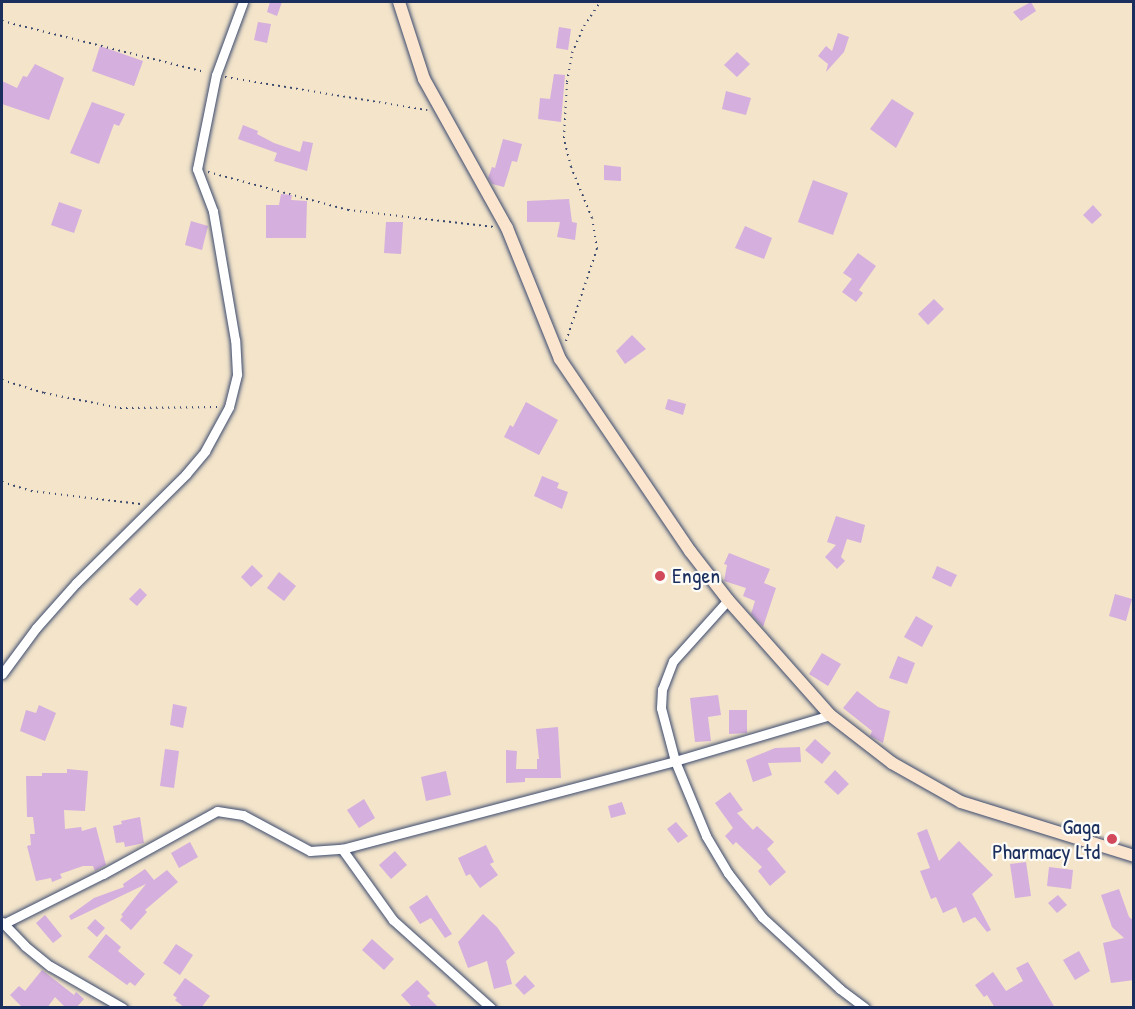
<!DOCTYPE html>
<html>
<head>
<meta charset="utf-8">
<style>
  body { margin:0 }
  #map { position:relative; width:1135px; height:1009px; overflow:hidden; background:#f3e4ca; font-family:"Patrick Hand",sans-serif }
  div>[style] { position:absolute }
  .building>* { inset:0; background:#d5afdd }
  .path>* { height:2px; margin-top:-1px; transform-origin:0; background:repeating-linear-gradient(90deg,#3b4a6e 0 1.5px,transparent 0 6px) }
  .roads { filter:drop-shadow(0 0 2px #3b4a6e) drop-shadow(0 0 2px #3b4a6e) }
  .minor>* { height:9px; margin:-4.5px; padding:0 4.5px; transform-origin:4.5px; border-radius:4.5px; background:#fff }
  .secondary>* { height:12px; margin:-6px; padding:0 6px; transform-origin:6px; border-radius:6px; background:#fbe5cf }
  .dots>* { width:16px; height:16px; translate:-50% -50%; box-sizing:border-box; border:3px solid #fdfcf7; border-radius:50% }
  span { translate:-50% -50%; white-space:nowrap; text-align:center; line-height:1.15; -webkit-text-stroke:4.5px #fdfcf7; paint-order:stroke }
  .poi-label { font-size:22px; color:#1b2f5e }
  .left { translate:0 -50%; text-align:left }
  .right { translate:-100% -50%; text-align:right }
  .frame { position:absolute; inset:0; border:3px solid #1b2f5e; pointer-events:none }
</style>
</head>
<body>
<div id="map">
  <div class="building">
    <i style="clip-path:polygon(270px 2px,282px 2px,277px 16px,267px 12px)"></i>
    <i style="clip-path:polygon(1031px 2px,1036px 11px,1021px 21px,1013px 12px)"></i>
    <i style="clip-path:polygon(258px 22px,271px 24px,267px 43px,254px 40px)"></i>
    <i style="clip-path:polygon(559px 27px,571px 29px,568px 50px,556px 48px)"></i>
    <i style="clip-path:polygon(838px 33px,849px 37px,844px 52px,826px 72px,828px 64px,818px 56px,826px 46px,832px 51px)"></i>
    <i style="clip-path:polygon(100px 46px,143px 61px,134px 86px,92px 71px)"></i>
    <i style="clip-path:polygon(737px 52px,750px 64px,737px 77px,724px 65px)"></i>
    <i style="clip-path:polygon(35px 64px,64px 78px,49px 120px,2px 104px,2px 81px,17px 88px,23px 76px,27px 77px)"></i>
    <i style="clip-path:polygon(554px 74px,565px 75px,561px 122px,538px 119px,540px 98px,550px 99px)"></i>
    <i style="clip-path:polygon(726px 91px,751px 98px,746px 115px,722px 109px)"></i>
    <i style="clip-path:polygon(892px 99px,914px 113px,896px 148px,870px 129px)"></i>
    <i style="clip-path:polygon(92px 102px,125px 114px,119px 126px,114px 124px,99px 164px,70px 153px)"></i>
    <i style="clip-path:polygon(243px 125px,258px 131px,257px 134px,274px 143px,300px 152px,303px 141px,313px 143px,307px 171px,274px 161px,277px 153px,238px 139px)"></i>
    <i style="clip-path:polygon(503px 139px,522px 144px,517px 162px,512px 161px,504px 187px,492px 184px,488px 178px,492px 167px,495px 168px)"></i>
    <i style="clip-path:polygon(604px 165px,621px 167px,621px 181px,604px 180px)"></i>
    <i style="clip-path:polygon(813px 180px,848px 193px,833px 235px,798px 222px)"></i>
    <i style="clip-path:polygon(281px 194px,292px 195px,291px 200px,307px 201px,306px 238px,266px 238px,266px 205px,279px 205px)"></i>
    <i style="clip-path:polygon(569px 199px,572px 222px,577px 223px,575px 240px,557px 237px,560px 222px,527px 222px,527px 201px)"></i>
    <i style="clip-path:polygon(59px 202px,82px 210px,74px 233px,51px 225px)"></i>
    <i style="clip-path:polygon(1093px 205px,1102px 215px,1092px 224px,1083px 215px)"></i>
    <i style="clip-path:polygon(191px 221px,208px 226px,202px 250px,185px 245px)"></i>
    <i style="clip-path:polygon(386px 222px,403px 222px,401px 254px,384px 253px)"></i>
    <i style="clip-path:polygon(745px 226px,772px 238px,764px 259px,735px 248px)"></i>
    <i style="clip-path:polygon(858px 253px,876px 266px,859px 290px,863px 293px,856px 302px,842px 292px,852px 279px,843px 273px)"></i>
    <i style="clip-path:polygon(934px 299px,944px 309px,928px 325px,918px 314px)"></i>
    <i style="clip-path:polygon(632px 335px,646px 349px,625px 364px,616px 351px)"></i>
    <i style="clip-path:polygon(668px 399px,686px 404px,683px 415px,665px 409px)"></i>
    <i style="clip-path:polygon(526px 402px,558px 420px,539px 455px,504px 437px,510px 425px,513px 427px)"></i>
    <i style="clip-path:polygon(542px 476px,559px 483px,557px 488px,568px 492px,562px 509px,534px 496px)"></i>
    <i style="clip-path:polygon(836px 516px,865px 525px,861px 543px,847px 539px,841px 557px,845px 561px,837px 569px,825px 557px,836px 545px,827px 542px)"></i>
    <i style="clip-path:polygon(729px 553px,770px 569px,764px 583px,776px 588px,763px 627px,751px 614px,755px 601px,743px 596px,746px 588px,724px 581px,727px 565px,724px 564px)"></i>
    <i style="clip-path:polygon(252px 565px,263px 576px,251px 587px,241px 577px)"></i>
    <i style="clip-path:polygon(937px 566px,957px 575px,951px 587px,932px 578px)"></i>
    <i style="clip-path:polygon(279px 572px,296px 586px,284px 601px,267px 588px)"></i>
    <i style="clip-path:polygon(140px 588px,147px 595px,137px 606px,129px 599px)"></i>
    <i style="clip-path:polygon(1115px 594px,1132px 599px,1126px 621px,1109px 616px)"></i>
    <i style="clip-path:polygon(916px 616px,933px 626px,922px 647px,904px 637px)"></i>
    <i style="clip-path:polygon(822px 653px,841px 664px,828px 686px,809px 674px)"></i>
    <i style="clip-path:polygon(898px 656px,915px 663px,907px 684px,889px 678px)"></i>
    <i style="clip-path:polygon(857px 691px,878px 707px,890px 711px,883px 743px,870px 736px,872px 731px,843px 708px)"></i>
    <i style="clip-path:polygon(718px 695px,721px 715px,708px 717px,711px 741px,695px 742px,690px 698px)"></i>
    <i style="clip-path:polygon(173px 704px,187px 707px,183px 728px,170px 725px)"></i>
    <i style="clip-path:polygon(39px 705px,56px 713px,45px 741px,20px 731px,26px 710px,36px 713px)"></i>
    <i style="clip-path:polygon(729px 710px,747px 710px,747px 733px,729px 734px)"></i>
    <i style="clip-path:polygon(558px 727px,561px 778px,525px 778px,525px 782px,506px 783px,506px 750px,517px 751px,516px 769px,537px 769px,537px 759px,539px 759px,536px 729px)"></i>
    <i style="clip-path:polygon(815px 739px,831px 753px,822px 764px,805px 750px)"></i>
    <i style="clip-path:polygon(800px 747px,801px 762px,768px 763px,772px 775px,753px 782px,746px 760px,775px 748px)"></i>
    <i style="clip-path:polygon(165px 749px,179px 751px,174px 788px,160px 786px)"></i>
    <i style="clip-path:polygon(67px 769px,88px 771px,85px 811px,64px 810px,65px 829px,81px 827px,82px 831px,96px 827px,106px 865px,95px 871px,93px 866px,83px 866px,60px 874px,62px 878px,52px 882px,51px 878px,36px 881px,27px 846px,31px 845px,30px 834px,35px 834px,33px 817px,27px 817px,26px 776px,42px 776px,42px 773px,67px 773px)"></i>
    <i style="clip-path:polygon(835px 770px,849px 784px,838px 795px,824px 782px)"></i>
    <i style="clip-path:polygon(446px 771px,451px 795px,426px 801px,421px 777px)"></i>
    <i style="clip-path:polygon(730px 792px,743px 810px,737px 813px,753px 830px,757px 826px,774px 842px,767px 849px,786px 872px,770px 886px,758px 871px,762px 867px,736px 842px,733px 845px,725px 836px,733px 828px,715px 803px)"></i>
    <i style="clip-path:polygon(364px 799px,375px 818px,359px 828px,347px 810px)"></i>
    <i style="clip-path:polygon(622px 802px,626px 814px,611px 818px,608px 806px)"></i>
    <i style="clip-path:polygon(140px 817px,144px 843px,125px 847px,124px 842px,116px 843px,113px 826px,122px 824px,121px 821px)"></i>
    <i style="clip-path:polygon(676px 822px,688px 836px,678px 843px,667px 829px)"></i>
    <i style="clip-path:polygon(927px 829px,939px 861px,959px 841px,993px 875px,972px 894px,991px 930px,987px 932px,975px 917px,963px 923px,956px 907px,943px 913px,936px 897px,931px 899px,920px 871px,930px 868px,917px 833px)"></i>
    <i style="clip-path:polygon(190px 842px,198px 857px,179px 868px,171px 853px)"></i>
    <i style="clip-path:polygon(486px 845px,494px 862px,490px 864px,498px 875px,480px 888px,470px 874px,466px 876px,458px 858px)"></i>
    <i style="clip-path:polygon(395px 851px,407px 865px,391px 879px,379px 865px)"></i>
    <i style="clip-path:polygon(1026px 862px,1031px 896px,1015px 898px,1010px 864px)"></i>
    <i style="clip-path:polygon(1049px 867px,1073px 870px,1071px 889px,1047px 886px)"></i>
    <i style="clip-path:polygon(145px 869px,154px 880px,167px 870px,178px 882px,145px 910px,147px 912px,131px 930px,120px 920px,123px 916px,121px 915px,146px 884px,71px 920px,69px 916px,94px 898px,124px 887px,123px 884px)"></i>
    <i style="clip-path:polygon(1119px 889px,1129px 917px,1134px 921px,1134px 980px,1111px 983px,1103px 943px,1124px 938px,1112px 927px,1101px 895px)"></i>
    <i style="clip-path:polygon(427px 895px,452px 934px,445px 938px,431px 918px,420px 924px,409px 907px)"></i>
    <i style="clip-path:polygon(1058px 895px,1067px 905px,1057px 913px,1048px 903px)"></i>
    <i style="clip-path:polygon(483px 914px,497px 927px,515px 953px,506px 961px,512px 984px,494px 989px,487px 961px,468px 968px,458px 942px)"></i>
    <i style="clip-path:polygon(45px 915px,62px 936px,53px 943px,36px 923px)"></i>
    <i style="clip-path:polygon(95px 919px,105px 928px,97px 937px,87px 928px)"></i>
    <i style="clip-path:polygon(106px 934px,121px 947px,118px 951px,145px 974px,135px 986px,130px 982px,127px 985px,88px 957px)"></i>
    <i style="clip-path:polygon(372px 939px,394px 959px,384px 970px,362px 950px)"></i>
    <i style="clip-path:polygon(176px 944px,193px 955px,180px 975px,163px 963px)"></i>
    <i style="clip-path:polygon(1079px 951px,1090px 971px,1075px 980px,1063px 960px)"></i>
    <i style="clip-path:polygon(1028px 962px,1055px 1008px,995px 1008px,987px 995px,984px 997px,975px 985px,993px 972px,1006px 991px,1023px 981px,1016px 968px)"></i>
    <i style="clip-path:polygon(42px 970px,74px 995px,76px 992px,84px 999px,76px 1008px,66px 1008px,55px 997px,47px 1008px,23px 1008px,10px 995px,19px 986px,25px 991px)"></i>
    <i style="clip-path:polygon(525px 975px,535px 986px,524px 995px,515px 985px)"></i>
    <i style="clip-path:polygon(185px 978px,210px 996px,201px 1008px,185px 1008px,175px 1000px,177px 998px,173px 995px)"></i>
    <i style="clip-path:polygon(417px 980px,430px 993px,427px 996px,439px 1008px,413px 1008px,401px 995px)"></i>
  </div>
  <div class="path">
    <i style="left:2px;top:21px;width:209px;rotate:14.1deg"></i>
    <i style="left:225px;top:77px;width:205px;rotate:9.3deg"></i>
    <i style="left:208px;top:172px;width:145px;rotate:15.2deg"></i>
    <i style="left:348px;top:210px;width:147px;rotate:6.6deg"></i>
    <i style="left:566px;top:341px;width:97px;rotate:-71.4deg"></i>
    <i style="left:597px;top:249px;width:31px;rotate:-99deg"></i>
    <i style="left:592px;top:218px;width:55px;rotate:-112.4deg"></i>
    <i style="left:571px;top:167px;width:30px;rotate:-104deg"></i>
    <i style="left:564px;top:138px;width:56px;rotate:-86.9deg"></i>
    <i style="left:567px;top:82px;width:29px;rotate:-80deg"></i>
    <i style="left:572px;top:53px;width:30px;rotate:-66deg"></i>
    <i style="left:584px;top:26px;width:29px;rotate:-56deg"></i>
    <i style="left:2px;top:380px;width:44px;rotate:17.2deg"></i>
    <i style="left:44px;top:393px;width:77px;rotate:11.2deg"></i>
    <i style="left:120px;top:408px;width:97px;rotate:-0.6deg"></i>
    <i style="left:2px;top:482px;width:30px;rotate:17deg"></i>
    <i style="left:31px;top:491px;width:110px;rotate:6.8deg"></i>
  </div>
  <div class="roads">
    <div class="minor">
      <i style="left:728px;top:600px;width:82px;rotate:132deg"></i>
      <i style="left:673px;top:661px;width:30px;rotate:111deg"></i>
      <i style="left:662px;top:689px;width:19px;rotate:93deg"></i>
      <i style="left:661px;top:708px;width:55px;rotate:75.2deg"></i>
      <i style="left:675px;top:761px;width:81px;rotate:67.5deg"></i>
      <i style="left:706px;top:836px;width:43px;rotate:59.3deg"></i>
      <i style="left:728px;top:873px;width:56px;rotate:52.3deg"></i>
      <i style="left:762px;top:917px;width:106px;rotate:42.7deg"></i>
      <i style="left:840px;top:989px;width:31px;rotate:37deg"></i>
      <i style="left:2px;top:674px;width:57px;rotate:-53.5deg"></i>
      <i style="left:36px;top:628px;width:60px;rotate:-48.4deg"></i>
      <i style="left:76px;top:583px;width:155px;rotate:-44.7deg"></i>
      <i style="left:186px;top:474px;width:30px;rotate:-50deg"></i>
      <i style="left:205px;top:451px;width:50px;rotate:-61.4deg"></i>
      <i style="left:229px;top:407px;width:34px;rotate:-76deg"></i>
      <i style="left:237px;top:374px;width:34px;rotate:-93deg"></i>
      <i style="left:235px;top:340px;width:131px;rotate:-99.7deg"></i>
      <i style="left:213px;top:211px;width:45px;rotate:-110.9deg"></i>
      <i style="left:197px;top:169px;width:96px;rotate:-78.6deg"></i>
      <i style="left:216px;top:75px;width:78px;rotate:-69.7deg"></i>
      <i style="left:342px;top:849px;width:87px;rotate:54.3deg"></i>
      <i style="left:393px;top:920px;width:132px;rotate:41.9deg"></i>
      <i style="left:2px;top:922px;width:33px;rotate:46deg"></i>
      <i style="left:25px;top:946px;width:32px;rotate:39deg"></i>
      <i style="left:50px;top:966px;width:84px;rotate:29.9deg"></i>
      <i style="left:3px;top:924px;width:112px;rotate:-26.6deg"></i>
      <i style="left:103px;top:874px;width:130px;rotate:-28.9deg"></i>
      <i style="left:217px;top:811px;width:26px;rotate:9deg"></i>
      <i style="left:243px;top:815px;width:76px;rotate:28.2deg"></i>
      <i style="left:310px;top:851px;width:32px;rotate:-4deg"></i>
      <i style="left:342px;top:849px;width:344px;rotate:-14.8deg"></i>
      <i style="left:675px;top:761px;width:162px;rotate:-16.5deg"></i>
    </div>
    <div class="secondary">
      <i style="left:399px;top:2px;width:81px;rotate:72deg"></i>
      <i style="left:424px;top:79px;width:171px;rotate:60.9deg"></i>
      <i style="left:507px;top:228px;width:141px;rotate:68deg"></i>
      <i style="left:560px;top:359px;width:232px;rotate:55.9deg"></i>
      <i style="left:690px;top:551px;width:62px;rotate:52.2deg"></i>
      <i style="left:728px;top:600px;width:154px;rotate:48.4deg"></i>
      <i style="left:830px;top:715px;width:78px;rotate:37.7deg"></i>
      <i style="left:892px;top:763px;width:79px;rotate:29.5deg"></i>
      <i style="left:961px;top:802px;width:181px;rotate:17.3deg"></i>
    </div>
  </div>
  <div class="dots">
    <i style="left:660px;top:576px;background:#d1495b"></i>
    <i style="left:1112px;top:839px;background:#d1495b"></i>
  </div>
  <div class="poi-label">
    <span class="left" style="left:672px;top:576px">Engen</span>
    <span class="right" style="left:1100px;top:839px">Gaga<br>Pharmacy Ltd</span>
  </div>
  <div class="frame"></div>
</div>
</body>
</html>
